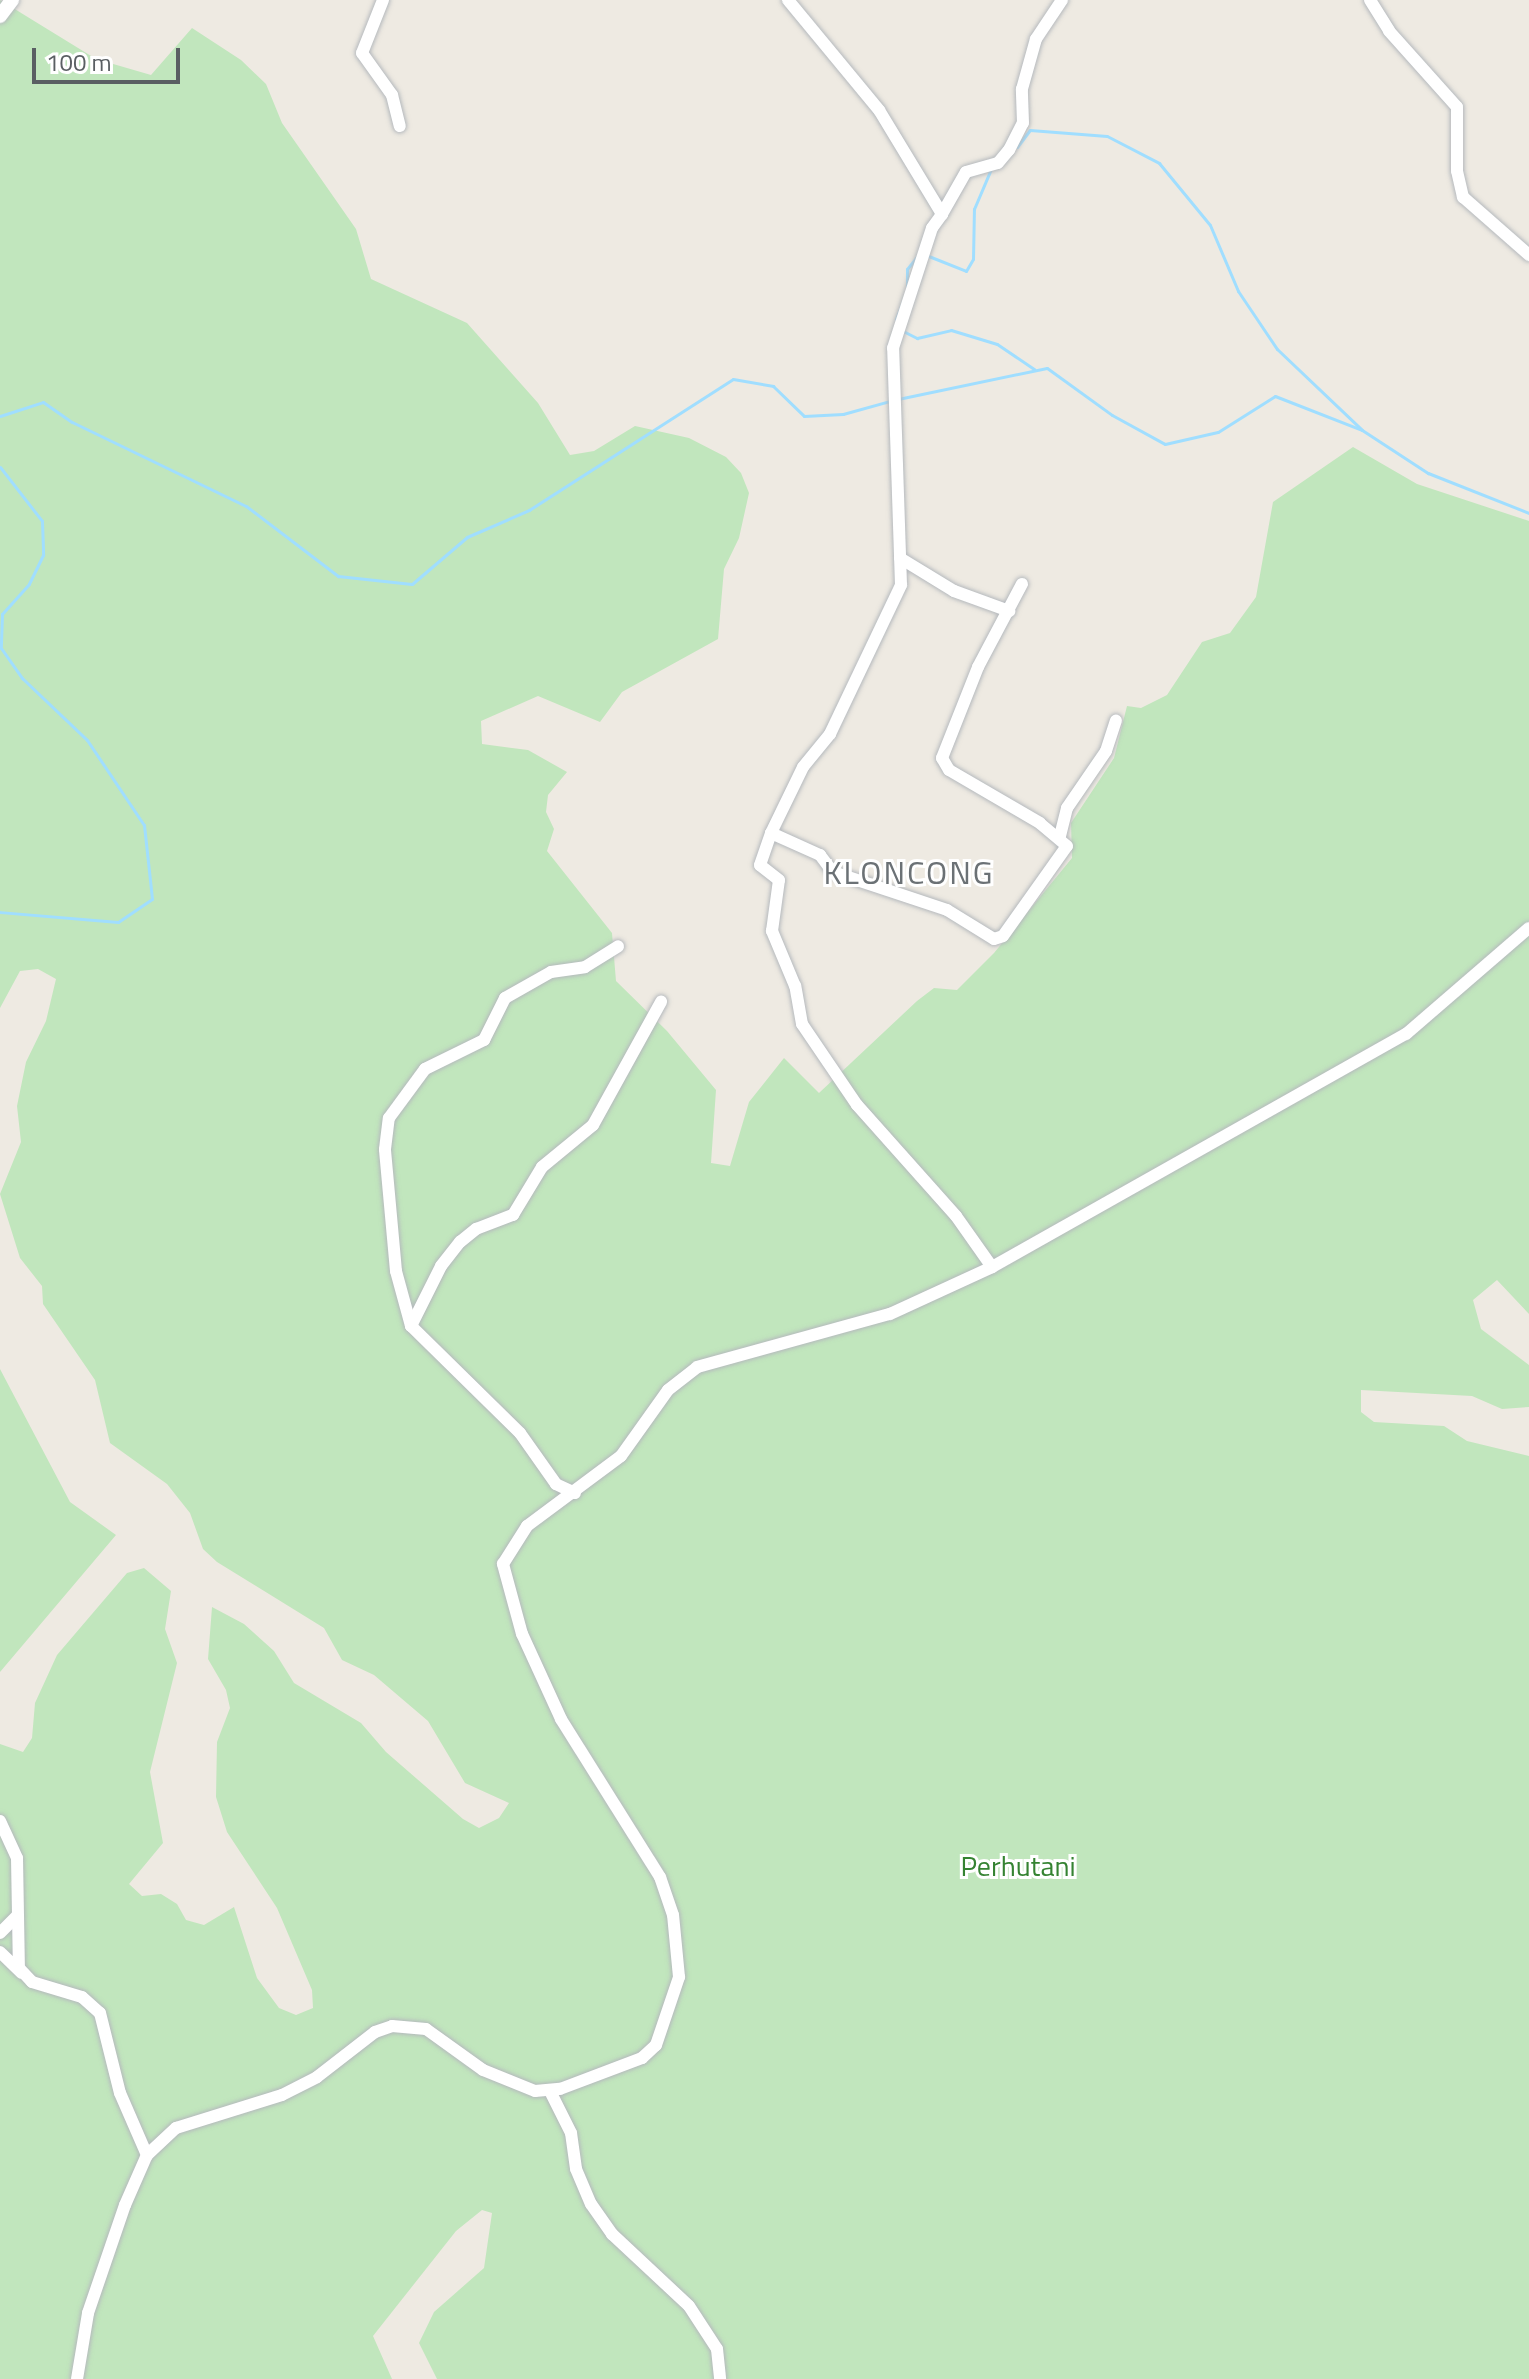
<!DOCTYPE html>
<html>
<head>
<meta charset="utf-8">
<style>
  body { margin:0 }
  #map { position:relative; width:1529px; height:2379px; overflow:hidden; background:#eeeae2; font-family:"Titillium Web",sans-serif }
  div>[style] { position:absolute }
  .green>* { inset:0; background:#c1e6bd }
  .stream>* { height:3px; margin:-1.5px; padding:0 1.5px; transform-origin:1.5px; border-radius:1.5px; background:#a0deff }
  .roads { filter:drop-shadow(0 0 2px #b5b9bd) drop-shadow(0 0 2px #b5b9bd) }
  .minor>* { height:12px; margin:-6px; padding:0 6px; transform-origin:6px; border-radius:6px; background:#fff }
  .tertiary>* { height:14px; margin:-7px; padding:0 7px; transform-origin:7px; border-radius:7px; background:#fff }
  span { translate:-50% -50%; white-space:nowrap; text-align:center; line-height:1.15; -webkit-text-stroke:6px #fff; paint-order:stroke }
  .park-label { font-size:28px; color:#358332 }
  .quarter-label { font-size:32px; color:#6b7175; letter-spacing:2px }
  .scale { position:absolute; left:32px; top:48px; width:148px; height:36px; box-sizing:border-box; border:4px solid #5a5f63; border-top:0; padding-left:10px; font-size:24px; line-height:28px; white-space:nowrap; color:#5a5f63; -webkit-text-stroke:6px #fff; paint-order:stroke }
</style>
</head>
<body>
<div id="map">
  <div class="green">
    <i style="clip-path:polygon(0 0,96px 59px,151px 75px,192px 28px,241px 60px,266px 84px,282px 123px,356px 229px,371px 279px,467px 323px,538px 403px,570px 455px,594px 451px,635px 426px,689px 438px,726px 457px,741px 473px,749px 493px,739px 538px,724px 569px,718px 639px,622px 692px,600px 722px,538px 696px,481px 721px,482px 744px,528px 750px,567px 772px,548px 795px,546px 812px,554px 829px,547px 851px,612px 933px,616px 981px,667px 1031px,716px 1090px,711px 1163px,730px 1166px,749px 1102px,784px 1058px,819px 1093px,917px 1001px,934px 988px,957px 990px,994px 953px,1072px 858px,1071px 823px,1114px 758px,1127px 706px,1141px 708px,1167px 695px,1202px 642px,1230px 633px,1256px 597px,1273px 502px,1353px 447px,1417px 484px,1529px 521px,1529px 1314px,1497px 1280px,1473px 1300px,1481px 1329px,1529px 1365px,1529px 1407px,1502px 1409px,1472px 1396px,1361px 1390px,1361px 1412px,1374px 1422px,1444px 1426px,1467px 1441px,1529px 1456px,1529px 2379px,437px 2379px,419px 2343px,434px 2312px,484px 2268px,492px 2213px,482px 2210px,456px 2231px,373px 2336px,392px 2379px,0 2379px,0 1744px,23px 1752px,32px 1738px,35px 1703px,57px 1655px,127px 1573px,144px 1568px,171px 1591px,165px 1629px,177px 1663px,150px 1772px,163px 1843px,129px 1884px,142px 1896px,161px 1894px,177px 1904px,186px 1920px,204px 1925px,234px 1907px,257px 1978px,279px 2008px,296px 2015px,313px 2008px,312px 1990px,277px 1908px,227px 1832px,216px 1797px,217px 1742px,230px 1708px,226px 1690px,208px 1659px,212px 1607px,244px 1624px,274px 1651px,294px 1683px,361px 1723px,386px 1752px,463px 1819px,479px 1828px,499px 1818px,509px 1803px,465px 1783px,428px 1721px,374px 1675px,342px 1660px,324px 1628px,217px 1562px,203px 1549px,190px 1513px,167px 1484px,110px 1443px,95px 1380px,43px 1304px,42px 1286px,20px 1258px,0 1194px,21px 1142px,17px 1106px,26px 1062px,46px 1021px,56px 979px,38px 969px,20px 971px,0 1008px)"></i>
    <i style="clip-path:polygon(0 1369px,70px 1502px,116px 1535px,0 1672px)"></i>
  </div>
  <div class="stream">
    <i style="left:1017px;top:147px;width:21px;rotate:-53deg"></i>
    <i style="left:1030px;top:130px;width:77px;rotate:4.5deg"></i>
    <i style="left:1107px;top:136px;width:59px;rotate:27.4deg"></i>
    <i style="left:1159px;top:163px;width:80px;rotate:50.6deg"></i>
    <i style="left:1210px;top:225px;width:72px;rotate:67deg"></i>
    <i style="left:1238px;top:291px;width:70px;rotate:56.1deg"></i>
    <i style="left:1277px;top:349px;width:117px;rotate:43.6deg"></i>
    <i style="left:1362px;top:430px;width:79px;rotate:33.1deg"></i>
    <i style="left:1428px;top:473px;width:109px;rotate:21.6deg"></i>
    <i style="left:926px;top:255px;width:43px;rotate:21.8deg"></i>
    <i style="left:966px;top:271px;width:14px;rotate:-60deg"></i>
    <i style="left:973px;top:259px;width:50px;rotate:-88.9deg"></i>
    <i style="left:974px;top:209px;width:43px;rotate:-67deg"></i>
    <i style="left:907px;top:290px;width:21px;rotate:-90deg"></i>
    <i style="left:907px;top:269px;width:19px;rotate:-51deg"></i>
    <i style="left:896px;top:319px;width:19px;rotate:-69deg"></i>
    <i style="left:903px;top:331px;width:16px;rotate:27deg"></i>
    <i style="left:917px;top:338px;width:35px;rotate:-13deg"></i>
    <i style="left:951px;top:330px;width:48px;rotate:16.9deg"></i>
    <i style="left:997px;top:344px;width:45px;rotate:34deg"></i>
    <i style="left:898px;top:399px;width:152px;rotate:-11.8deg"></i>
    <i style="left:1047px;top:368px;width:80px;rotate:35.9deg"></i>
    <i style="left:1112px;top:415px;width:60px;rotate:28.7deg"></i>
    <i style="left:1165px;top:444px;width:54px;rotate:-12.8deg"></i>
    <i style="left:1218px;top:432px;width:67px;rotate:-32.3deg"></i>
    <i style="left:1275px;top:396px;width:93px;rotate:21.3deg"></i>
    <i style="left:0;top:416px;width:45px;rotate:-18deg"></i>
    <i style="left:43px;top:402px;width:35px;rotate:35deg"></i>
    <i style="left:72px;top:422px;width:193px;rotate:25.8deg"></i>
    <i style="left:246px;top:506px;width:116px;rotate:37.3deg"></i>
    <i style="left:338px;top:576px;width:74px;rotate:6.2deg"></i>
    <i style="left:412px;top:584px;width:72px;rotate:-40.5deg"></i>
    <i style="left:467px;top:537px;width:68px;rotate:-23.5deg"></i>
    <i style="left:529px;top:510px;width:242px;rotate:-32.7deg"></i>
    <i style="left:733px;top:379px;width:41px;rotate:9.9deg"></i>
    <i style="left:773px;top:386px;width:43px;rotate:44.1deg"></i>
    <i style="left:804px;top:416px;width:39px;rotate:-3deg"></i>
    <i style="left:843px;top:414px;width:49px;rotate:-15.5deg"></i>
    <i style="left:0;top:467px;width:68px;rotate:52.1deg"></i>
    <i style="left:42px;top:521px;width:34px;rotate:88deg"></i>
    <i style="left:43px;top:555px;width:32px;rotate:116deg"></i>
    <i style="left:29px;top:584px;width:40px;rotate:132deg"></i>
    <i style="left:2px;top:614px;width:34px;rotate:92deg"></i>
    <i style="left:1px;top:648px;width:37px;rotate:55deg"></i>
    <i style="left:22px;top:678px;width:90px;rotate:43.6deg"></i>
    <i style="left:87px;top:740px;width:102px;rotate:56.2deg"></i>
    <i style="left:144px;top:825px;width:74px;rotate:83.8deg"></i>
    <i style="left:152px;top:899px;width:41px;rotate:145.9deg"></i>
    <i style="left:118px;top:922px;width:118px;rotate:-175.2deg"></i>
  </div>
  <div class="roads">
    <div class="minor">
      <i style="left:383px;top:0;width:57px;rotate:111.6deg"></i>
      <i style="left:362px;top:53px;width:52px;rotate:54.5deg"></i>
      <i style="left:392px;top:95px;width:32px;rotate:76deg"></i>
      <i style="left:788px;top:0;width:143px;rotate:50.4deg"></i>
      <i style="left:879px;top:110px;width:122px;rotate:58.8deg"></i>
      <i style="left:942px;top:214px;width:48px;rotate:-60.3deg"></i>
      <i style="left:966px;top:172px;width:33px;rotate:-16deg"></i>
      <i style="left:998px;top:163px;width:17px;rotate:-50deg"></i>
      <i style="left:1009px;top:150px;width:30px;rotate:-63deg"></i>
      <i style="left:1023px;top:123px;width:34px;rotate:-92deg"></i>
      <i style="left:1022px;top:89px;width:52px;rotate:-74.4deg"></i>
      <i style="left:1036px;top:39px;width:47px;rotate:-56.3deg"></i>
      <i style="left:1370px;top:0;width:36px;rotate:58deg"></i>
      <i style="left:1389px;top:31px;width:102px;rotate:48.2deg"></i>
      <i style="left:1457px;top:107px;width:64px;rotate:90deg"></i>
      <i style="left:1457px;top:171px;width:27px;rotate:77deg"></i>
      <i style="left:1463px;top:197px;width:88px;rotate:41.3deg"></i>
      <i style="left:900px;top:558px;width:63px;rotate:31.4deg"></i>
      <i style="left:954px;top:591px;width:59px;rotate:20deg"></i>
      <i style="left:771px;top:833px;width:73px;rotate:-64.1deg"></i>
      <i style="left:803px;top:767px;width:43px;rotate:-50.7deg"></i>
      <i style="left:830px;top:734px;width:165px;rotate:-64.5deg"></i>
      <i style="left:901px;top:585px;width:237px;rotate:-91.9deg"></i>
      <i style="left:893px;top:348px;width:126px;rotate:-72deg"></i>
      <i style="left:932px;top:228px;width:17px;rotate:-54deg"></i>
      <i style="left:1060px;top:836px;width:29px;rotate:-76deg"></i>
      <i style="left:1067px;top:808px;width:69px;rotate:-55.6deg"></i>
      <i style="left:1106px;top:751px;width:32px;rotate:-72deg"></i>
      <i style="left:992px;top:1267px;width:62px;rotate:-125.2deg"></i>
      <i style="left:956px;top:1216px;width:149px;rotate:-131.7deg"></i>
      <i style="left:857px;top:1105px;width:98px;rotate:-124.2deg"></i>
      <i style="left:802px;top:1024px;width:39px;rotate:-100deg"></i>
      <i style="left:795px;top:986px;width:60px;rotate:-112.7deg"></i>
      <i style="left:772px;top:931px;width:51px;rotate:-82.2deg"></i>
      <i style="left:779px;top:880px;width:24px;rotate:-142deg"></i>
      <i style="left:760px;top:865px;width:34px;rotate:-71deg"></i>
      <i style="left:771px;top:833px;width:54px;rotate:24.2deg"></i>
      <i style="left:820px;top:855px;width:21px;rotate:53deg"></i>
      <i style="left:833px;top:872px;width:120px;rotate:18.4deg"></i>
      <i style="left:947px;top:910px;width:55px;rotate:31.7deg"></i>
      <i style="left:994px;top:939px;width:9px;rotate:-18deg"></i>
      <i style="left:1003px;top:936px;width:110px;rotate:-54.6deg"></i>
      <i style="left:1067px;top:846px;width:35px;rotate:-140deg"></i>
      <i style="left:1040px;top:823px;width:105px;rotate:-149.8deg"></i>
      <i style="left:949px;top:770px;width:14px;rotate:-120deg"></i>
      <i style="left:942px;top:758px;width:98px;rotate:-68.4deg"></i>
      <i style="left:978px;top:667px;width:94px;rotate:-62.1deg"></i>
      <i style="left:411px;top:1326px;width:67px;rotate:-63.4deg"></i>
      <i style="left:441px;top:1266px;width:31px;rotate:-52deg"></i>
      <i style="left:460px;top:1242px;width:21px;rotate:-39deg"></i>
      <i style="left:476px;top:1229px;width:40px;rotate:-21deg"></i>
      <i style="left:513px;top:1215px;width:56px;rotate:-58.9deg"></i>
      <i style="left:542px;top:1167px;width:66px;rotate:-39.5deg"></i>
      <i style="left:593px;top:1125px;width:141px;rotate:-61.1deg"></i>
      <i style="left:575px;top:1493px;width:21px;rotate:-155deg"></i>
      <i style="left:556px;top:1484px;width:62px;rotate:-125.2deg"></i>
      <i style="left:520px;top:1433px;width:153px;rotate:-135.5deg"></i>
      <i style="left:411px;top:1326px;width:57px;rotate:-105.3deg"></i>
      <i style="left:396px;top:1271px;width:122px;rotate:-95.2deg"></i>
      <i style="left:385px;top:1149px;width:31px;rotate:-83deg"></i>
      <i style="left:389px;top:1118px;width:61px;rotate:-53.7deg"></i>
      <i style="left:425px;top:1069px;width:66px;rotate:-26.2deg"></i>
      <i style="left:484px;top:1040px;width:47px;rotate:-63.4deg"></i>
      <i style="left:505px;top:998px;width:53px;rotate:-29.5deg"></i>
      <i style="left:551px;top:972px;width:34px;rotate:-8deg"></i>
      <i style="left:585px;top:967px;width:39px;rotate:-32deg"></i>
      <i style="left:0;top:1821px;width:41px;rotate:65.3deg"></i>
      <i style="left:17px;top:1858px;width:110px;rotate:89deg"></i>
      <i style="left:19px;top:1968px;width:19px;rotate:47deg"></i>
      <i style="left:32px;top:1982px;width:52px;rotate:16.7deg"></i>
      <i style="left:82px;top:1997px;width:24px;rotate:42deg"></i>
      <i style="left:100px;top:2013px;width:82px;rotate:76deg"></i>
      <i style="left:120px;top:2093px;width:68px;rotate:66.5deg"></i>
      <i style="left:0;top:1933px;width:25px;rotate:-45deg"></i>
      <i style="left:0;top:1952px;width:30px;rotate:44deg"></i>
      <i style="left:550px;top:2091px;width:47px;rotate:63.4deg"></i>
      <i style="left:571px;top:2133px;width:36px;rotate:82deg"></i>
      <i style="left:576px;top:2169px;width:38px;rotate:67deg"></i>
      <i style="left:591px;top:2204px;width:37px;rotate:55deg"></i>
      <i style="left:612px;top:2234px;width:105px;rotate:43.1deg"></i>
      <i style="left:689px;top:2306px;width:51px;rotate:56.9deg"></i>
      <i style="left:717px;top:2349px;width:30px;rotate:84deg"></i>
      <i style="left:77px;top:2379px;width:67px;rotate:-80.5deg"></i>
      <i style="left:88px;top:2313px;width:114px;rotate:-71.1deg"></i>
      <i style="left:125px;top:2205px;width:55px;rotate:-66.3deg"></i>
      <i style="left:147px;top:2155px;width:40px;rotate:-43deg"></i>
      <i style="left:176px;top:2128px;width:111px;rotate:-17.3deg"></i>
      <i style="left:282px;top:2095px;width:39px;rotate:-27deg"></i>
      <i style="left:317px;top:2077px;width:73px;rotate:-37.8deg"></i>
      <i style="left:375px;top:2032px;width:18px;rotate:-19deg"></i>
      <i style="left:392px;top:2026px;width:34px;rotate:5deg"></i>
      <i style="left:426px;top:2029px;width:70px;rotate:35.7deg"></i>
      <i style="left:483px;top:2070px;width:56px;rotate:22deg"></i>
      <i style="left:535px;top:2091px;width:25px;rotate:-5deg"></i>
      <i style="left:560px;top:2089px;width:88px;rotate:-20.7deg"></i>
      <i style="left:642px;top:2058px;width:19px;rotate:-43deg"></i>
      <i style="left:656px;top:2045px;width:72px;rotate:-71.3deg"></i>
      <i style="left:679px;top:1977px;width:62px;rotate:-95.5deg"></i>
      <i style="left:673px;top:1915px;width:40px;rotate:-108.9deg"></i>
      <i style="left:660px;top:1877px;width:186px;rotate:-122.1deg"></i>
      <i style="left:561px;top:1719px;width:94px;rotate:-114.6deg"></i>
      <i style="left:522px;top:1634px;width:73px;rotate:-105.2deg"></i>
      <i style="left:503px;top:1564px;width:45px;rotate:-57.7deg"></i>
      <i style="left:527px;top:1526px;width:117px;rotate:-36.7deg"></i>
      <i style="left:621px;top:1456px;width:81px;rotate:-54.5deg"></i>
      <i style="left:668px;top:1390px;width:37px;rotate:-38deg"></i>
      <i style="left:697px;top:1367px;width:200px;rotate:-15.4deg"></i>
      <i style="left:890px;top:1314px;width:112px;rotate:-24.7deg"></i>
      <i style="left:992px;top:1267px;width:475px;rotate:-29.4deg"></i>
      <i style="left:1406px;top:1034px;width:162px;rotate:-40.8deg"></i>
    </div>
    <div class="tertiary">
      <i style="left:0;top:16px;width:20px;rotate:-53deg"></i>
    </div>
  </div>
  <div class="park-label">
    <span style="left:1018px;top:1866px">Perhutani</span>
  </div>
  <div class="quarter-label">
    <span style="left:909px;top:872px">KLONCONG</span>
  </div>
  <div class="scale">100 m</div>
</div>
</body>
</html>
